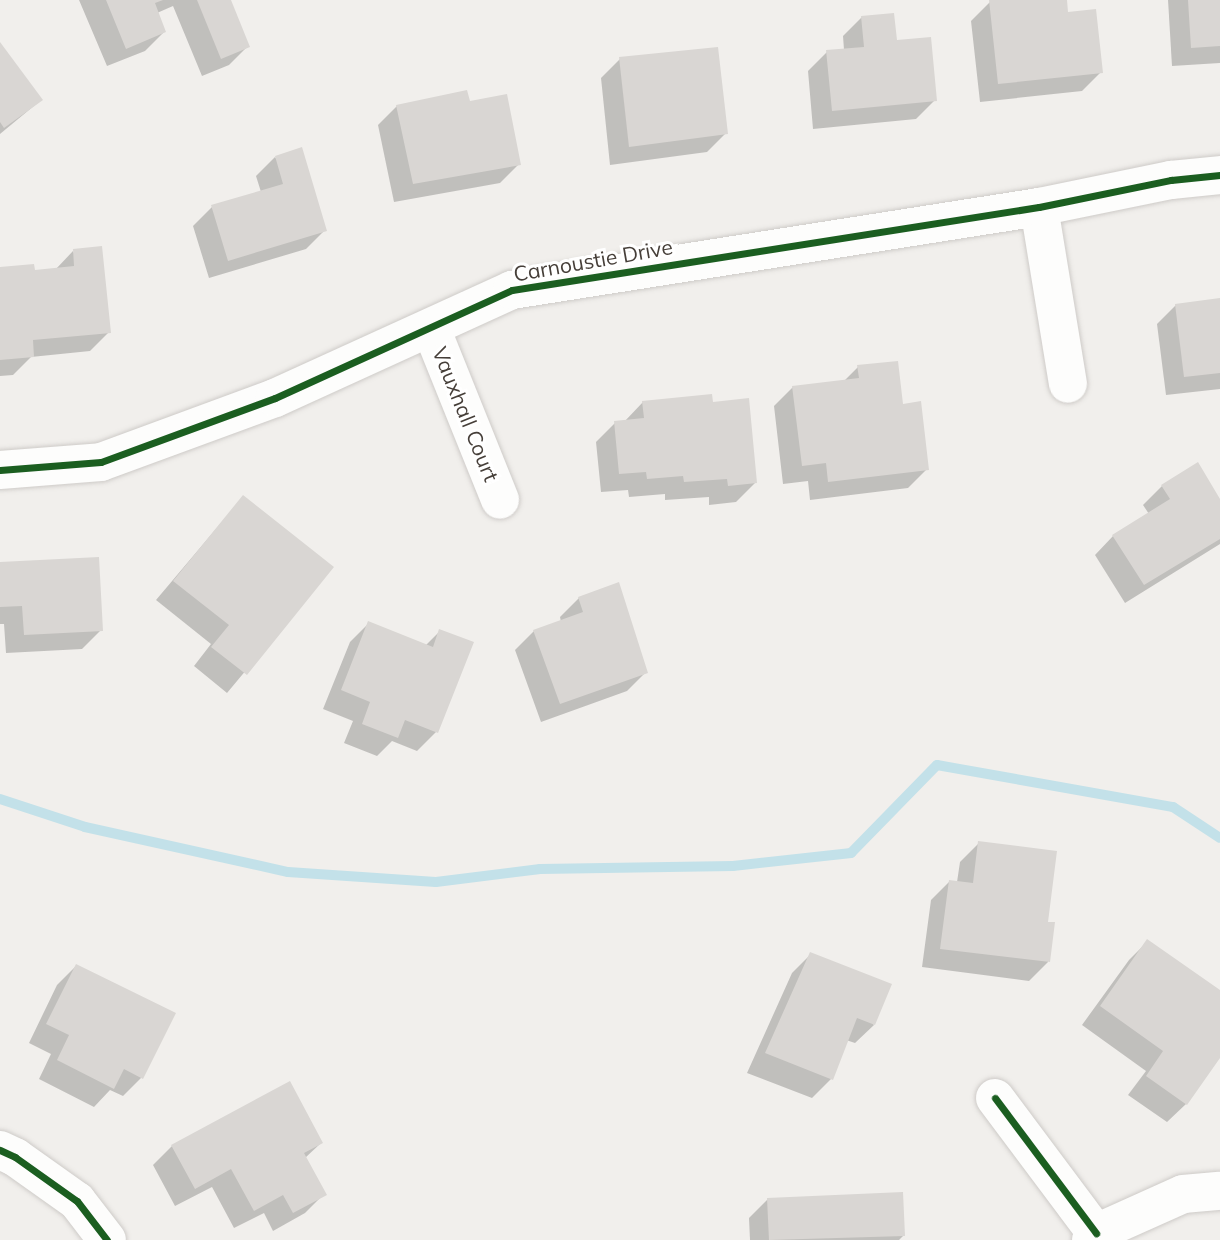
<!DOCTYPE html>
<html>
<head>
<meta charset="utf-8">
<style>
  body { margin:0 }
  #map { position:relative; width:1220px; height:1240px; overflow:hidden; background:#f1efec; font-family:Mulish,sans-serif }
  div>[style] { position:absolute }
  .shadow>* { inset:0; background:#0003 }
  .stream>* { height:10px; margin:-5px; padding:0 5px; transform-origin:5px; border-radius:5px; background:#c3e1e9 }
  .building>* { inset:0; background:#d9d6d3 }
  .roads { filter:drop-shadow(0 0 2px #cecbc8) drop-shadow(0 0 2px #cecbc8) }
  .minor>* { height:38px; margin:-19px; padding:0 19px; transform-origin:19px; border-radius:19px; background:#fdfdfc }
  .cycleway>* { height:7px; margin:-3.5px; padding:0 3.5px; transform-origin:3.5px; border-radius:3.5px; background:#1b5e20 }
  span { translate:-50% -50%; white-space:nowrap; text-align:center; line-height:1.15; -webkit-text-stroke:6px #fff; paint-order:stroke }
  .street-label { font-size:21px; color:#463f39 }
</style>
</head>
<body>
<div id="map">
  <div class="shadow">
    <i style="clip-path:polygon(79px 0,229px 0,248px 46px,229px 65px,202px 76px,173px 6px,157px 13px,164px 32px,145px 51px,107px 66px)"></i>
    <i style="clip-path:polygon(1008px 0,1065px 0,1067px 14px,1101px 72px,1082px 91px,980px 102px,971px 21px,990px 2px)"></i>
    <i style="clip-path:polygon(1168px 0,1220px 0,1220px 63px,1172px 66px)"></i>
    <i style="clip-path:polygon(862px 17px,896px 42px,935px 100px,916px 119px,813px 129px,808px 71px,827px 52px,844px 50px,843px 36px)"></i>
    <i style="clip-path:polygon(0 45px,41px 100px,0 134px)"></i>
    <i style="clip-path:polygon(620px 59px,726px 133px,707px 152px,610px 165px,601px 78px)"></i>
    <i style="clip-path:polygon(468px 103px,519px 164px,500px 183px,394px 202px,378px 125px,397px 106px)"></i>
    <i style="clip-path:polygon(275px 157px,325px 230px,306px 249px,209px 278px,193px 226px,212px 207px,261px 192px,256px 176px)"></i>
    <i style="clip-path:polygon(73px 251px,109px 332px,90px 351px,31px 357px,13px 375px,0 376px,0 269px,33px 272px,55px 270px)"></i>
    <i style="clip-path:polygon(1220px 300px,1220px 389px,1166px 395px,1157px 324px,1176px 305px)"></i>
    <i style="clip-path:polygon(858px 367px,901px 406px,927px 469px,908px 488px,810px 500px,808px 481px,783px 484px,774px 406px,793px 387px,843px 382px)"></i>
    <i style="clip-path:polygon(643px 402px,711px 404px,755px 483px,736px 502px,709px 505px,709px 497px,665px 500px,665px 494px,629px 497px,628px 490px,601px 492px,596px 442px,615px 423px,624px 422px)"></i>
    <i style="clip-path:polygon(1162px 486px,1220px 502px,1220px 544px,1125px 603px,1095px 555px,1113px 536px,1149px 514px,1143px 505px)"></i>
    <i style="clip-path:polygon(243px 497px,331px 568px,227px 693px,194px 666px,211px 644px,156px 600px)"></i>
    <i style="clip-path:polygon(0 563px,101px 630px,82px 649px,6px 653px,4px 624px,0 624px)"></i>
    <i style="clip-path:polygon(579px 598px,646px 672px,627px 691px,541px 722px,515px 650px,534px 631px,561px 622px,560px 617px)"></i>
    <i style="clip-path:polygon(369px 623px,425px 646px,440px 631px,436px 732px,417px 751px,392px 741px,377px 756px,344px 743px,353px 721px,323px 709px,350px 642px)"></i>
    <i style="clip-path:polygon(979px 843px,1046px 923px,1048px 962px,1029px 981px,922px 967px,931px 900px,950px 881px,957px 882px,960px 862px)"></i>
    <i style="clip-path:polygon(1148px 941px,1220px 993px,1220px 1055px,1186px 1104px,1167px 1122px,1128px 1095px,1146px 1071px,1082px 1025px,1129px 960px)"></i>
    <i style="clip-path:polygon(811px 954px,874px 1025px,855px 1043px,846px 1040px,831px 1079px,812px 1098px,747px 1073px,792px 973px)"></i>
    <i style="clip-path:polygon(76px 966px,142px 1077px,123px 1096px,110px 1090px,94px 1107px,39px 1079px,51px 1054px,29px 1043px,57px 985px)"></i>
    <i style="clip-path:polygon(321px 1143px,305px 1158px,324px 1194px,305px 1213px,273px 1231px,264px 1213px,234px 1228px,212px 1187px,175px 1206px,153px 1165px,172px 1146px)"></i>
    <i style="clip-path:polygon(768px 1199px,903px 1236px,899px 1240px,750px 1240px,749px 1218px)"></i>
  </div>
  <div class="stream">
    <i style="left:0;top:799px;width:89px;rotate:18.2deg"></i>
    <i style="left:85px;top:827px;width:208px;rotate:12.5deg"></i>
    <i style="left:288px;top:872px;width:148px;rotate:3.9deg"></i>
    <i style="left:436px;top:882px;width:105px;rotate:-7.1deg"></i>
    <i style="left:540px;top:869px;width:193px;rotate:-0.9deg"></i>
    <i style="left:733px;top:866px;width:119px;rotate:-6.3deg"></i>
    <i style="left:851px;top:853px;width:123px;rotate:-45.7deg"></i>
    <i style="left:937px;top:765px;width:240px;rotate:10.1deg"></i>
    <i style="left:1173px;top:807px;width:56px;rotate:33.4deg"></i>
  </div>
  <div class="building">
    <i style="clip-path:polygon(106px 0,163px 0,155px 3px,166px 32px,126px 49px)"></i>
    <i style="clip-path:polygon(197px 0,231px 0,250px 47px,221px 59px)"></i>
    <i style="clip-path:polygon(989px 0,1067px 0,1068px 12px,1096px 9px,1103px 73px,998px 84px)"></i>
    <i style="clip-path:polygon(1188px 0,1220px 0,1220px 46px,1191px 48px)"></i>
    <i style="clip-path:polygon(894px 13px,897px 40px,931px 37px,937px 101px,832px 111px,826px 50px,864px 47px,861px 16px)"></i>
    <i style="clip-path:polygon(0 42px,43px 100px,4px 128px,0 122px)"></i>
    <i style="clip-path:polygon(718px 47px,728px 134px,629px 147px,619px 57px)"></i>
    <i style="clip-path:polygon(467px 90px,470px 101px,507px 94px,521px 165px,413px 184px,396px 105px)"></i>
    <i style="clip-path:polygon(302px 147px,327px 231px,228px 261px,211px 205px,283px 184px,275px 156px)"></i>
    <i style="clip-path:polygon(102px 246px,111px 333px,33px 340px,34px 357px,0 360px,0 267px,34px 264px,35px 270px,74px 266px,73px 249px)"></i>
    <i style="clip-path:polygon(1220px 298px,1220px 373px,1184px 377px,1175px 304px)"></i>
    <i style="clip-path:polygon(898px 361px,903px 404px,921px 401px,929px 470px,828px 482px,826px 463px,802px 466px,792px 386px,859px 378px,857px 365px)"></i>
    <i style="clip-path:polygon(712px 394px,713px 402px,749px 398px,757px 483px,728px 486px,727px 479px,684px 482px,683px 476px,647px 479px,646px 472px,619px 474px,614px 421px,644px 418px,642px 401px)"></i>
    <i style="clip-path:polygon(1198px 462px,1220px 499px,1220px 539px,1144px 585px,1112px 535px,1170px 499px,1161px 485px)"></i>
    <i style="clip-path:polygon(243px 495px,334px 567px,247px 675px,211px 647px,229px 625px,173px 581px)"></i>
    <i style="clip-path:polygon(99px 557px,103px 631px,24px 635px,22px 606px,0 607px,0 562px)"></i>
    <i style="clip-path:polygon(619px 582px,648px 673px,560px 704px,533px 630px,583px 612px,578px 597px)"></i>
    <i style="clip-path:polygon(368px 621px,433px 647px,439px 629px,474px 642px,438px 733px,405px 720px,398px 738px,362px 724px,370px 702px,341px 690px)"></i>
    <i style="clip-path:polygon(978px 841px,1057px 851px,1048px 922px,1055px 922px,1050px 962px,940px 949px,949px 880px,973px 883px)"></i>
    <i style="clip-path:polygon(1147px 939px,1220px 990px,1220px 1058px,1187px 1105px,1146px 1076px,1163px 1051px,1100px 1006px)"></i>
    <i style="clip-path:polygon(810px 952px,892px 984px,875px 1025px,857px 1018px,833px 1080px,765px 1053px)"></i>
    <i style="clip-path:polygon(76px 964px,176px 1013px,143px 1079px,124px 1069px,114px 1089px,57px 1060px,69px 1035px,46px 1024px)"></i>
    <i style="clip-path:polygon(290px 1081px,323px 1143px,304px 1153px,327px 1195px,293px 1213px,283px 1195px,254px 1211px,231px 1169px,195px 1189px,171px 1145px)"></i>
    <i style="clip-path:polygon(903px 1192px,905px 1236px,769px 1240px,767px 1198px)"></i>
  </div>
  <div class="roads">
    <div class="minor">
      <i style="left:1039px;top:207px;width:179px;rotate:80.7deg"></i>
      <i style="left:431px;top:328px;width:185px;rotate:68.1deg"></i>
      <i style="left:0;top:470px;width:101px;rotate:-4.5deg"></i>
      <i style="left:101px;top:462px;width:185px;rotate:-20.2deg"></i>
      <i style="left:275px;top:398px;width:260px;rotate:-24.5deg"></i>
      <i style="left:512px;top:290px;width:533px;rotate:-8.95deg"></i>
      <i style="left:1039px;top:207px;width:135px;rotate:-11.6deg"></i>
      <i style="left:1171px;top:180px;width:49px;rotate:-5.8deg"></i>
      <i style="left:995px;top:1098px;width:169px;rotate:53.2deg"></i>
      <i style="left:0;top:1150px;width:17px;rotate:25deg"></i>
      <i style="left:15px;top:1157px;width:76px;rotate:35.4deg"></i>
      <i style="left:77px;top:1201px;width:49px;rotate:52.4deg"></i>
      <i style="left:1091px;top:1240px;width:9px;rotate:-54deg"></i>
      <i style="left:1096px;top:1233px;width:95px;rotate:-24.1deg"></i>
      <i style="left:1183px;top:1194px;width:37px;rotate:-5deg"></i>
    </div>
  </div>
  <div class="cycleway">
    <i style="left:0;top:470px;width:101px;rotate:-4.5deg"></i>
    <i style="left:101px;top:462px;width:185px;rotate:-20.2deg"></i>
    <i style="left:275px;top:398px;width:260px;rotate:-24.5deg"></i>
    <i style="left:512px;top:290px;width:533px;rotate:-8.95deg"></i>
    <i style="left:1039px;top:207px;width:135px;rotate:-11.6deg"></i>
    <i style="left:1171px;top:180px;width:49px;rotate:-5.8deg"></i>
    <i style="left:995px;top:1098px;width:169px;rotate:53.2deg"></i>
    <i style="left:0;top:1150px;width:17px;rotate:25deg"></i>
    <i style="left:15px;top:1157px;width:76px;rotate:35.4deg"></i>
    <i style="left:77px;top:1201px;width:49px;rotate:52.4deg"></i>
  </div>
  <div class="street-label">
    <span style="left:593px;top:260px;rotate:-10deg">Carnoustie Drive</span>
    <span style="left:466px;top:414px;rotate:68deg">Vauxhall Court</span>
  </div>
</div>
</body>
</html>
